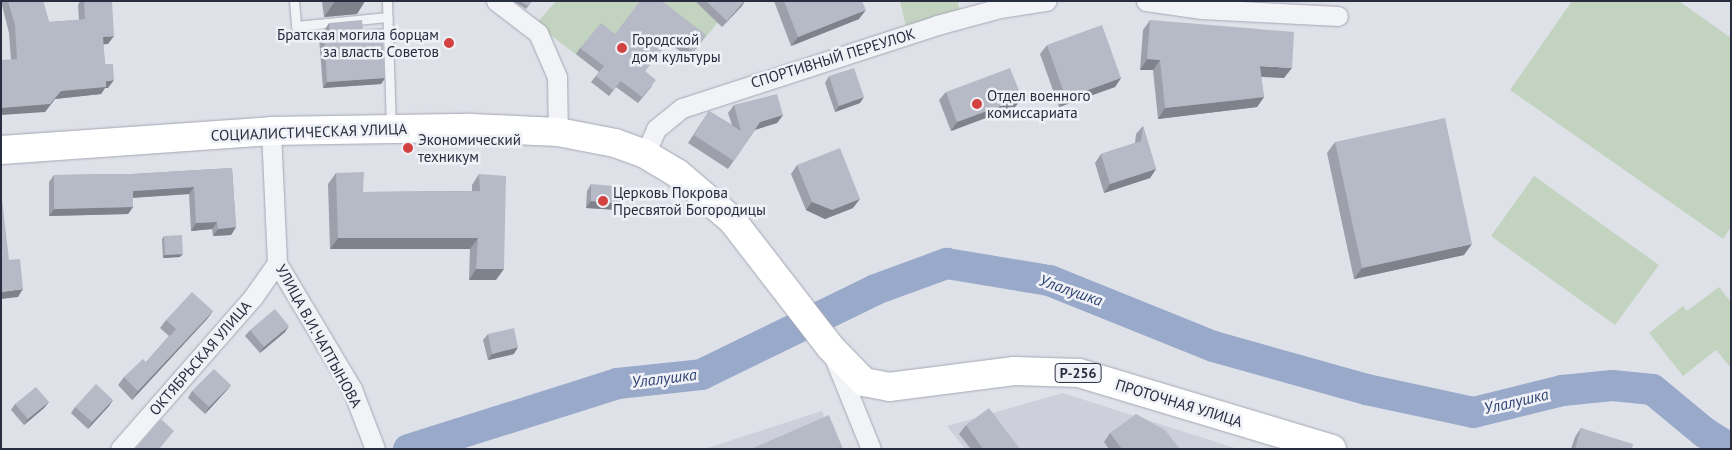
<!DOCTYPE html>
<html>
<head>
<meta charset="utf-8">
<style>
  body { margin:0 }
  #map { position:relative; width:1732px; height:450px; overflow:hidden; background:#dfe1e9; font-family:"PT Sans",sans-serif }
  div>[style] { position:absolute }
  .built>* { inset:0; background:#cdd0db }
  .green>* { inset:0; background:#c2d3c0 }
  .river>* { height:31px; margin:-15.5px; padding:0 15.5px; transform-origin:15.5px; border-radius:15.5px; background:#99a9ca }
  .roads { filter:drop-shadow(0 0 1px #a4a7b3) drop-shadow(0 0 1px #a4a7b3) }
  .service>* { height:9px; margin:-4.5px; padding:0 4.5px; transform-origin:4.5px; border-radius:4.5px; background:#f2f3f7 }
  .minor>* { height:19px; margin:-9.5px; padding:0 9.5px; transform-origin:9.5px; border-radius:9.5px; background:#f2f3f7 }
  .primary>* { height:28px; margin:-14px; padding:0 14px; transform-origin:14px; border-radius:14px; background:#fff }
  .wall>* { inset:0; background:#9da0aa }
  .shaded-wall>* { inset:0; background:#7f828b }
  .building>* { inset:0; background:#b6bac6 }
  .dots>* { width:14px; height:14px; translate:-50% -50%; box-sizing:border-box; border:2px solid #eff1f6; border-radius:50% }
  span { translate:-50% -50%; white-space:nowrap; text-align:center; line-height:1.15; -webkit-text-stroke:5px #eff1f6; paint-order:stroke }
  .shield-label span { padding:1px 4px; background:#eff1f6; border:1px solid; border-radius:4px; -webkit-text-stroke-width:0 }
  .shield-label { font-size:14px; color:#282d40; font-weight:700 }
  .poi-label { font-size:15px; color:#282d40 }
  .right { translate:-100% -50%; text-align:right }
  .left { translate:0 -50%; text-align:left }
  .street-label { font-size:15px; color:#282d40 }
  .water-label { font-size:16px; color:#314575; font-style:italic }
  .frame { position:absolute; inset:0; border:2px solid #282d40; pointer-events:none }
</style>
</head>
<body>
<div id="map">
  <div class="built">
    <i style="clip-path:polygon(1063px 393px,1238px 449px,965px 449px,947px 426px)"></i>
    <i style="clip-path:polygon(822px 411px,837px 449px,704px 449px)"></i>
  </div>
  <div class="green">
    <i style="clip-path:polygon(556px 1px,735px 1px,689px 58px,668px 42px,640px 77px,652px 86px,638px 103px,616px 87px,609px 96px,591px 82px,599px 72px,536px 24px)"></i>
    <i style="clip-path:polygon(900px 1px,958px 1px,960px 13px,906px 27px)"></i>
    <i style="clip-path:polygon(1572px 1px,1679px 1px,1731px 38px,1731px 227px,1723px 239px,1510px 90px)"></i>
    <i style="clip-path:polygon(1534px 176px,1659px 265px,1615px 325px,1491px 236px)"></i>
    <i style="clip-path:polygon(1719px 287px,1731px 302px,1731px 368px,1716px 350px,1683px 376px,1649px 333px,1683px 306px,1687px 311px)"></i>
  </div>
  <div class="river">
    <i style="left:408px;top:449px;width:219px;rotate:-17.5deg"></i>
    <i style="left:617px;top:383px;width:84px;rotate:-6.1deg"></i>
    <i style="left:701px;top:374px;width:194px;rotate:-26deg"></i>
    <i style="left:875px;top:289px;width:76px;rotate:-20.1deg"></i>
    <i style="left:946px;top:263px;width:104px;rotate:9.4deg"></i>
    <i style="left:1049px;top:280px;width:177px;rotate:21.9deg"></i>
    <i style="left:1213px;top:346px;width:159px;rotate:15.7deg"></i>
    <i style="left:1366px;top:389px;width:109px;rotate:12.1deg"></i>
    <i style="left:1473px;top:412px;width:92px;rotate:-13.9deg"></i>
    <i style="left:1562px;top:390px;width:50px;rotate:-5.7deg"></i>
    <i style="left:1612px;top:385px;width:40px;rotate:5.7deg"></i>
    <i style="left:1652px;top:389px;width:67px;rotate:39.6deg"></i>
    <i style="left:1704px;top:432px;width:32px;rotate:32deg"></i>
  </div>
  <div class="roads">
    <div class="service">
      <i style="left:294px;top:1px;width:25px;rotate:85deg"></i>
      <i style="left:296px;top:26px;width:92px;rotate:-5.6deg"></i>
      <i style="left:387px;top:1px;width:125px;rotate:88.2deg"></i>
    </div>
    <div class="minor">
      <i style="left:496px;top:1px;width:53px;rotate:37.3deg"></i>
      <i style="left:538px;top:33px;width:48px;rotate:66.6deg"></i>
      <i style="left:557px;top:77px;width:55px;rotate:89deg"></i>
      <i style="left:1146px;top:1px;width:56px;rotate:8.3deg"></i>
      <i style="left:1201px;top:9px;width:137px;rotate:2.9deg"></i>
      <i style="left:271px;top:131px;width:132px;rotate:87.4deg"></i>
      <i style="left:277px;top:263px;width:147px;rotate:59.2deg"></i>
      <i style="left:352px;top:389px;width:64px;rotate:69deg"></i>
      <i style="left:645px;top:154px;width:27px;rotate:-66deg"></i>
      <i style="left:656px;top:129px;width:33px;rotate:-39deg"></i>
      <i style="left:682px;top:108px;width:268px;rotate:-18deg"></i>
      <i style="left:937px;top:25px;width:65px;rotate:-15.1deg"></i>
      <i style="left:1000px;top:8px;width:47px;rotate:-8.7deg"></i>
      <i style="left:833px;top:355px;width:101px;rotate:68deg"></i>
      <i style="left:120px;top:449px;width:202px;rotate:-48.8deg"></i>
      <i style="left:253px;top:297px;width:42px;rotate:-54.8deg"></i>
    </div>
    <div class="primary">
      <i style="left:1px;top:150px;width:271px;rotate:-4deg"></i>
      <i style="left:271px;top:131px;width:200px;rotate:-0.9deg"></i>
      <i style="left:471px;top:128px;width:87px;rotate:2.6deg"></i>
      <i style="left:558px;top:132px;width:58px;rotate:10.9deg"></i>
      <i style="left:615px;top:143px;width:32px;rotate:20deg"></i>
      <i style="left:645px;top:154px;width:37px;rotate:31deg"></i>
      <i style="left:677px;top:173px;width:72px;rotate:40.5deg"></i>
      <i style="left:732px;top:220px;width:160px;rotate:52.3deg"></i>
      <i style="left:830px;top:347px;width:49px;rotate:45.8deg"></i>
      <i style="left:864px;top:382px;width:25px;rotate:11deg"></i>
      <i style="left:889px;top:387px;width:126px;rotate:-7.3deg"></i>
      <i style="left:1014px;top:371px;width:65px;rotate:1.8deg"></i>
      <i style="left:1079px;top:373px;width:264px;rotate:16.7deg"></i>
    </div>
  </div>
  <div class="wall">
    <i style="clip-path:polygon(1px 1px,43px 1px,49px 22px,79px 20px,78px 5px,80px 1px,112px 1px,108px 44px,103px 44px,105px 64px,108px 88px,105px 88px,101px 94px,55px 99px,45px 112px,11px 60px,9px 33px)"></i>
    <i style="clip-path:polygon(322px 1px,365px 1px,357px 14px,324px 17px)"></i>
    <i style="clip-path:polygon(513px 1px,532px 1px,526px 9px)"></i>
    <i style="clip-path:polygon(695px 1px,745px 1px,722px 27px)"></i>
    <i style="clip-path:polygon(774px 1px,862px 1px,859px 19px,791px 46px)"></i>
    <i style="clip-path:polygon(1150px 20px,1284px 78px,1261px 77px,1264px 97px,1257px 107px,1158px 119px,1153px 70px,1140px 70px,1143px 30px)"></i>
    <i style="clip-path:polygon(329px 23px,363px 29px,385px 78px,381px 84px,323px 88px,319px 38px,324px 32px,325px 32px,325px 29px)"></i>
    <i style="clip-path:polygon(615px 34px,706px 35px,689px 58px,668px 42px,645px 71px,652px 86px,638px 103px,616px 87px,609px 96px,591px 82px,599px 72px,576px 54px,580px 48px)"></i>
    <i style="clip-path:polygon(1047px 45px,1121px 78px,1115px 87px,1059px 107px,1040px 54px)"></i>
    <i style="clip-path:polygon(829px 76px,860px 103px,835px 112px,825px 83px)"></i>
    <i style="clip-path:polygon(946px 92px,1022px 98px,1015px 107px,951px 131px,939px 100px)"></i>
    <i style="clip-path:polygon(734px 105px,783px 115px,777px 123px,755px 130px,728px 169px,688px 143px,709px 111px,732px 125px,728px 113px)"></i>
    <i style="clip-path:polygon(1143px 126px,1156px 169px,1150px 178px,1104px 193px,1095px 163px,1101px 154px,1135px 143px,1136px 134px)"></i>
    <i style="clip-path:polygon(1335px 142px,1464px 255px,1354px 279px,1327px 153px)"></i>
    <i style="clip-path:polygon(797px 165px,853px 208px,825px 219px,806px 210px,791px 174px)"></i>
    <i style="clip-path:polygon(232px 168px,236px 227px,231px 235px,213px 236px,212px 229px,191px 231px,189px 194px,133px 198px,133px 207px,128px 214px,49px 216px,49px 182px,54px 175px,132px 174px)"></i>
    <i style="clip-path:polygon(336px 173px,363px 192px,472px 191px,472px 185px,479px 174px,496px 280px,469px 280px,470px 249px,330px 249px,328px 184px)"></i>
    <i style="clip-path:polygon(591px 184px,623px 204px,619px 210px,586px 208px,587px 191px)"></i>
    <i style="clip-path:polygon(164px 236px,180px 257px,163px 258px,162px 239px)"></i>
    <i style="clip-path:polygon(213px 311px,207px 319px,132px 400px,118px 385px,124px 377px,146px 362px,169px 336px,160px 328px,166px 320px)"></i>
    <i style="clip-path:polygon(250px 330px,285px 332px,260px 353px,245px 336px)"></i>
    <i style="clip-path:polygon(488px 334px,514px 354px,488px 360px,483px 340px)"></i>
    <i style="clip-path:polygon(231px 385px,226px 391px,205px 414px,188px 398px,192px 391px)"></i>
    <i style="clip-path:polygon(113px 400px,109px 406px,88px 429px,71px 413px,75px 407px)"></i>
    <i style="clip-path:polygon(49px 402px,44px 408px,24px 425px,11px 410px,15px 404px)"></i>
    <i style="clip-path:polygon(966px 425px,1020px 449px,971px 449px,959px 434px)"></i>
    <i style="clip-path:polygon(1581px 428px,1632px 449px,1571px 449px,1575px 437px)"></i>
    <i style="clip-path:polygon(1110px 433px,1180px 449px,1109px 449px,1104px 442px)"></i>
  </div>
  <div class="shaded-wall">
    <i style="clip-path:polygon(335px 1px,365px 1px,357px 14px,324px 17px)"></i>
    <i style="clip-path:polygon(745px 1px,742px 6px,722px 27px,727px 21px)"></i>
    <i style="clip-path:polygon(866px 10px,859px 19px,791px 46px,798px 37px)"></i>
    <i style="clip-path:polygon(114px 36px,108px 44px,97px 45px,103px 37px)"></i>
    <i style="clip-path:polygon(1147px 59px,1160px 60px,1153px 70px,1140px 70px)"></i>
    <i style="clip-path:polygon(1260px 66px,1292px 68px,1284px 78px,1253px 76px)"></i>
    <i style="clip-path:polygon(385px 78px,381px 84px,323px 88px,327px 82px)"></i>
    <i style="clip-path:polygon(1121px 78px,1115px 87px,1059px 107px,1066px 98px)"></i>
    <i style="clip-path:polygon(114px 80px,108px 88px,105px 88px,101px 94px,55px 99px,45px 112px,1px 115px,1px 108px,61px 91px,106px 81px)"></i>
    <i style="clip-path:polygon(864px 97px,860px 103px,835px 112px,839px 106px)"></i>
    <i style="clip-path:polygon(1264px 97px,1257px 107px,1158px 119px,1165px 108px)"></i>
    <i style="clip-path:polygon(1022px 98px,1015px 107px,951px 131px,957px 122px)"></i>
    <i style="clip-path:polygon(783px 115px,777px 123px,754px 130px,760px 122px)"></i>
    <i style="clip-path:polygon(1156px 169px,1150px 178px,1104px 193px,1110px 184px)"></i>
    <i style="clip-path:polygon(194px 187px,189px 194px,128px 198px,133px 191px)"></i>
    <i style="clip-path:polygon(860px 199px,853px 208px,825px 219px,806px 210px,812px 202px)"></i>
    <i style="clip-path:polygon(591px 201px,623px 204px,619px 210px,586px 208px)"></i>
    <i style="clip-path:polygon(133px 207px,128px 214px,49px 216px,54px 209px)"></i>
    <i style="clip-path:polygon(217px 222px,212px 229px,191px 231px,196px 223px)"></i>
    <i style="clip-path:polygon(236px 227px,231px 235px,213px 236px,218px 229px)"></i>
    <i style="clip-path:polygon(338px 238px,478px 238px,470px 249px,330px 249px)"></i>
    <i style="clip-path:polygon(1472px 244px,1464px 255px,1354px 279px,1362px 268px)"></i>
    <i style="clip-path:polygon(183px 254px,180px 257px,163px 258px,165px 255px)"></i>
    <i style="clip-path:polygon(476px 269px,504px 269px,496px 280px,469px 280px)"></i>
    <i style="clip-path:polygon(23px 289px,18px 297px,1px 299px,1px 292px)"></i>
    <i style="clip-path:polygon(213px 311px,207px 319px,132px 400px,138px 391px)"></i>
    <i style="clip-path:polygon(289px 326px,285px 332px,260px 353px,264px 347px)"></i>
    <i style="clip-path:polygon(518px 347px,514px 354px,488px 360px,492px 354px)"></i>
    <i style="clip-path:polygon(231px 385px,226px 391px,205px 414px,209px 407px)"></i>
    <i style="clip-path:polygon(113px 400px,109px 406px,88px 429px,92px 422px)"></i>
    <i style="clip-path:polygon(49px 402px,44px 408px,24px 425px,28px 419px)"></i>
  </div>
  <div class="building">
    <i style="clip-path:polygon(8px 1px,43px 1px,49px 22px,85px 19px,84px 1px,112px 1px,114px 36px,103px 37px,105px 64px,113px 64px,114px 80px,106px 81px,106px 87px,61px 91px,50px 104px,1px 108px,1px 60px,17px 59px,15px 25px)"></i>
    <i style="clip-path:polygon(520px 1px,532px 1px,528px 6px)"></i>
    <i style="clip-path:polygon(640px 1px,662px 1px,706px 35px,693px 52px,672px 36px,645px 71px,656px 80px,642px 97px,621px 81px,613px 90px,596px 76px,604px 66px,580px 48px,601px 23px,615px 34px)"></i>
    <i style="clip-path:polygon(706px 1px,744px 1px,727px 21px)"></i>
    <i style="clip-path:polygon(784px 1px,862px 1px,866px 10px,798px 37px)"></i>
    <i style="clip-path:polygon(362px 20px,363px 29px,382px 28px,385px 78px,327px 82px,324px 32px,330px 32px,329px 23px)"></i>
    <i style="clip-path:polygon(1150px 20px,1294px 32px,1292px 68px,1260px 66px,1264px 97px,1165px 108px,1160px 60px,1147px 59px)"></i>
    <i style="clip-path:polygon(1102px 25px,1121px 78px,1066px 98px,1047px 45px)"></i>
    <i style="clip-path:polygon(854px 68px,864px 97px,839px 106px,829px 76px)"></i>
    <i style="clip-path:polygon(1010px 68px,1022px 98px,957px 122px,946px 92px)"></i>
    <i style="clip-path:polygon(777px 94px,783px 115px,760px 122px,734px 161px,694px 135px,709px 111px,741px 131px,734px 105px)"></i>
    <i style="clip-path:polygon(1445px 118px,1472px 244px,1362px 268px,1335px 142px)"></i>
    <i style="clip-path:polygon(1143px 126px,1156px 169px,1110px 184px,1101px 154px,1141px 141px)"></i>
    <i style="clip-path:polygon(840px 148px,860px 199px,832px 210px,812px 202px,797px 165px)"></i>
    <i style="clip-path:polygon(232px 168px,236px 227px,218px 229px,217px 222px,196px 223px,194px 187px,133px 191px,133px 207px,54px 209px,54px 175px,132px 174px)"></i>
    <i style="clip-path:polygon(364px 172px,363px 192px,480px 191px,479px 174px,506px 176px,504px 269px,476px 269px,478px 238px,338px 238px,336px 173px)"></i>
    <i style="clip-path:polygon(591px 184px,625px 187px,623px 204px,591px 201px)"></i>
    <i style="clip-path:polygon(1px 190px,9px 260px,20px 259px,23px 289px,1px 292px)"></i>
    <i style="clip-path:polygon(182px 235px,183px 254px,165px 255px,164px 236px)"></i>
    <i style="clip-path:polygon(192px 292px,213px 311px,138px 391px,124px 377px,143px 359px,146px 362px,176px 329px,166px 320px)"></i>
    <i style="clip-path:polygon(275px 309px,289px 326px,264px 347px,250px 330px)"></i>
    <i style="clip-path:polygon(514px 328px,518px 347px,492px 354px,488px 334px)"></i>
    <i style="clip-path:polygon(214px 369px,231px 385px,209px 407px,192px 391px)"></i>
    <i style="clip-path:polygon(96px 384px,113px 400px,92px 422px,75px 407px)"></i>
    <i style="clip-path:polygon(36px 387px,49px 402px,28px 419px,15px 404px)"></i>
    <i style="clip-path:polygon(989px 408px,1020px 449px,983px 449px,966px 425px)"></i>
    <i style="clip-path:polygon(1136px 414px,1165px 430px,1180px 449px,1122px 449px,1110px 433px)"></i>
    <i style="clip-path:polygon(829px 415px,843px 449px,751px 449px)"></i>
    <i style="clip-path:polygon(161px 419px,174px 431px,159px 449px,135px 449px)"></i>
    <i style="clip-path:polygon(1581px 428px,1633px 444px,1632px 449px,1575px 449px)"></i>
  </div>
  <div class="dots">
    <i style="left:449px;top:43px;background:#d14241"></i>
    <i style="left:622px;top:48px;background:#d14241"></i>
    <i style="left:977px;top:104px;background:#d14241"></i>
    <i style="left:408px;top:148px;background:#d14241"></i>
    <i style="left:603px;top:201px;background:#d14241"></i>
  </div>
  <div class="shield-label">
    <span style="left:1078px;top:373px">Р-256</span>
  </div>
  <div class="poi-label">
    <span class="right" style="left:439px;top:43px">Братская могила борцам<br>за власть Советов</span>
    <span class="left" style="left:632px;top:48px">Городской<br>дом культуры</span>
    <span class="left" style="left:987px;top:104px">Отдел военного<br>комиссариата</span>
    <span class="left" style="left:418px;top:148px">Экономический<br>техникум</span>
    <span class="left" style="left:613px;top:201px">Церковь Покрова<br>Пресвятой Богородицы</span>
  </div>
  <div class="street-label">
    <span style="left:833px;top:58px;rotate:-17deg">СПОРТИВНЫЙ ПЕРЕУЛОК</span>
    <span style="left:309px;top:132px;rotate:-2deg">СОЦИАЛИСТИЧЕСКАЯ УЛИЦА</span>
    <span style="left:319px;top:336px;rotate:61deg">УЛИЦА В.И.ЧАПТЫНОВА</span>
    <span style="left:200px;top:358px;rotate:-49deg">ОКТЯБРЬСКАЯ УЛИЦА</span>
    <span style="left:1179px;top:403px;rotate:17deg">ПРОТОЧНАЯ УЛИЦА</span>
  </div>
  <div class="water-label">
    <span style="left:1071px;top:290px;rotate:19deg">Улалушка</span>
    <span style="left:664px;top:378px;rotate:-7deg">Улалушка</span>
    <span style="left:1516px;top:401px;rotate:-13deg">Улалушка</span>
  </div>
  <div class="frame"></div>
</div>
</body>
</html>
